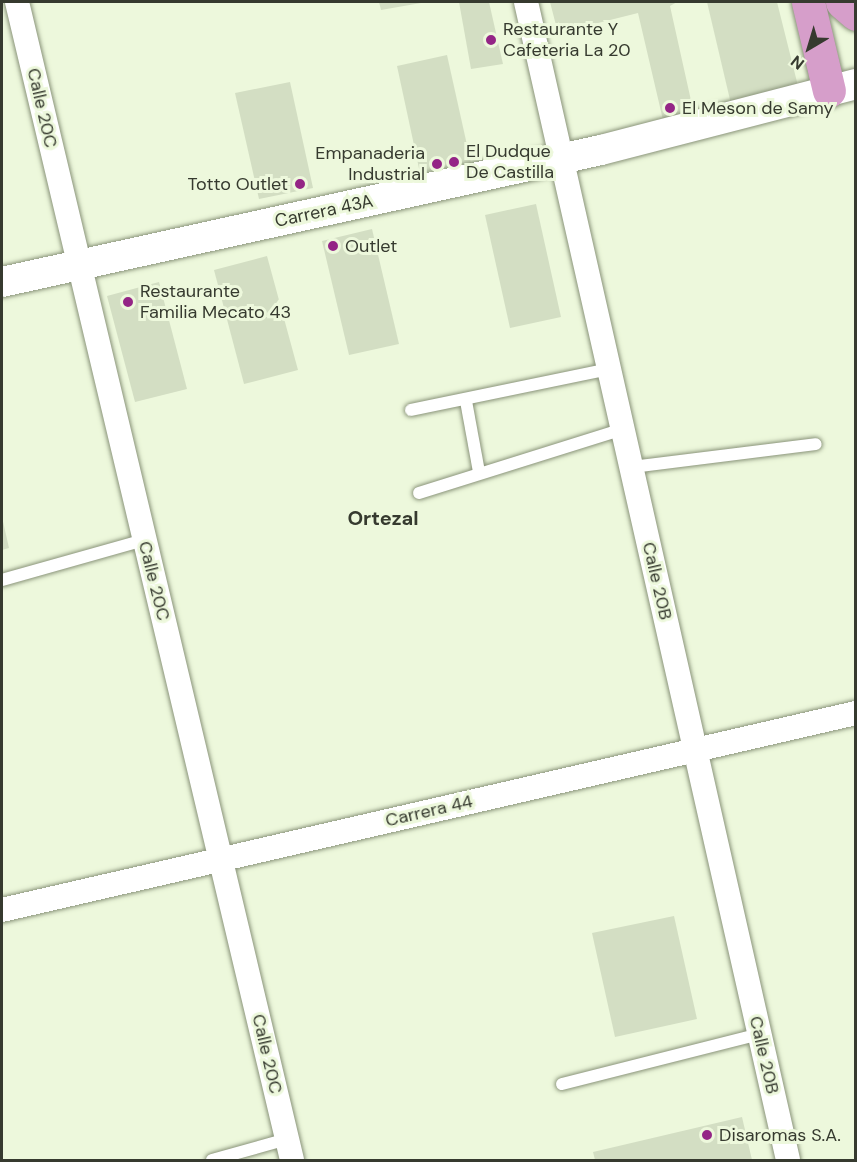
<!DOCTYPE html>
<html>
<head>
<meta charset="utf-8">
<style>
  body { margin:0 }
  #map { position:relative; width:857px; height:1162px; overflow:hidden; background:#edf8dc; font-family:"DM Sans",sans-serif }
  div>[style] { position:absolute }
  .building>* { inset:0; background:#d3dec3 }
  .roads { filter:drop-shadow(0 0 2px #8a947a) drop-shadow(0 0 2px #8a947a) }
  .service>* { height:12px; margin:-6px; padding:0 6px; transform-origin:6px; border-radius:6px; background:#fff }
  .minor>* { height:24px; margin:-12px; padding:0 12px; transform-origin:12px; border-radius:12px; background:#fff }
  .tertiary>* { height:30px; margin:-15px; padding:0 15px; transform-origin:15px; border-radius:15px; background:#fff }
  .trunk>* { height:33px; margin:-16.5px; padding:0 16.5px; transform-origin:16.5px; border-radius:16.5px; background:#d69eca }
  .dots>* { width:16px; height:16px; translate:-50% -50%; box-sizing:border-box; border:3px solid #edf8dc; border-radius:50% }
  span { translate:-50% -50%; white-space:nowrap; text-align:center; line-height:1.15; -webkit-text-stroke:6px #edf8dc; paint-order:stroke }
  .poi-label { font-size:18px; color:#363a2f }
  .left { translate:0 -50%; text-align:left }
  .right { translate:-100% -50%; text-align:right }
  .street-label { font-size:18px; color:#363a2f }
  .neighbourhood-label { font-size:20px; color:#363a2f; font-weight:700 }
  .frame { position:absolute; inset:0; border:3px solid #363a2f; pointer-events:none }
  .north { position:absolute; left:779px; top:18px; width:60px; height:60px; -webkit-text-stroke:4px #edf8dc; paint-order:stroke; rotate:218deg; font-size:16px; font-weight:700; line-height:24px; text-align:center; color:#363a2f }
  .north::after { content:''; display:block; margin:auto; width:21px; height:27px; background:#363a2f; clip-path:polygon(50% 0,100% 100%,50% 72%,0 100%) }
</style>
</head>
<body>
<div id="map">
  <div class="building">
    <i style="clip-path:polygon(379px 2px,421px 2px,421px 3px,381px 10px)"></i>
    <i style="clip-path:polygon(459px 2px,489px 2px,503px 64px,471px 69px)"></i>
    <i style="clip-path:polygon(550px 2px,677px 2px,670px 6px,694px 114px,663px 120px,638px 13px,558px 33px)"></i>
    <i style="clip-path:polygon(707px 2px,777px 2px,798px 86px,731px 104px)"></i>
    <i style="clip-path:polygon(447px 55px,471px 163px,420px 173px,397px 66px)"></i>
    <i style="clip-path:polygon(290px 82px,313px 188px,259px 199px,235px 93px)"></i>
    <i style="clip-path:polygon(536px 204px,561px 317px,510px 328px,485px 215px)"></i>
    <i style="clip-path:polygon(372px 229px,399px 344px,349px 355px,322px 241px)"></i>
    <i style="clip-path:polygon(267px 256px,298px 370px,244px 384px,214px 270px)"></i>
    <i style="clip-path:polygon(159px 282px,187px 389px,135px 402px,107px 296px)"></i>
    <i style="clip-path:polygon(2px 517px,9px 548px,2px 550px)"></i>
    <i style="clip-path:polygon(674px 916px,697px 1019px,615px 1037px,592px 933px)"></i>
    <i style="clip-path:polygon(742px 1117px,752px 1160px,595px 1160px,593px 1152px)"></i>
  </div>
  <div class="roads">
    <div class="service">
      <i style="left:466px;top:401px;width:72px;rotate:79.6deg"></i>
      <i style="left:411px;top:410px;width:202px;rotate:-11.7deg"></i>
      <i style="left:632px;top:467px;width:185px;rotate:-7.1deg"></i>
      <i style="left:419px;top:493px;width:214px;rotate:-17.4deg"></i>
      <i style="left:2px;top:580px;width:148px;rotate:-15.7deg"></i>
      <i style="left:562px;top:1084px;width:203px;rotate:-14.2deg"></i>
      <i style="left:212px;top:1160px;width:78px;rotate:-15.6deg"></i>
    </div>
    <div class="minor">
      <i style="left:17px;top:2px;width:1190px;rotate:76.64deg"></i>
      <i style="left:526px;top:2px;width:1187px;rotate:77.25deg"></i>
      <i style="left:2px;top:910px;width:876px;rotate:-12.99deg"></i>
    </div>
    <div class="tertiary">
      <i style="left:2px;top:282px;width:613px;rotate:-12.43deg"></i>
      <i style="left:601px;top:150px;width:263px;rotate:-14.5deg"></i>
    </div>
    <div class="trunk">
      <i style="left:808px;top:2px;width:91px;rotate:76.7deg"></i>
      <i style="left:842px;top:2px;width:18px;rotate:41deg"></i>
    </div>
  </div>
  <div class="dots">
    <i style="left:491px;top:40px;background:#942586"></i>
    <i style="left:670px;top:108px;background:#942586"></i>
    <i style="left:454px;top:162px;background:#942586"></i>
    <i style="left:437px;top:164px;background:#942586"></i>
    <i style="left:300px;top:184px;background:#942586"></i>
    <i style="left:333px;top:246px;background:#942586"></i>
    <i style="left:128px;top:302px;background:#942586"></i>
    <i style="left:707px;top:1135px;background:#942586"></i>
  </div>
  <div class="poi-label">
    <span class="left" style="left:503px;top:40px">Restaurante Y<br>Cafeteria La 20</span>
    <span class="left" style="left:682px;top:108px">El Meson de Samy</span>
    <span class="left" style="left:466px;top:162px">El Dudque<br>De Castilla</span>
    <span class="right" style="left:425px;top:164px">Empanaderia<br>Industrial</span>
    <span class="right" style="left:288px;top:184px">Totto Outlet</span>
    <span class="left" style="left:345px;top:246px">Outlet</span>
    <span class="left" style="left:140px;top:302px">Restaurante<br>Familia Mecato 43</span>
    <span class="left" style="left:719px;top:1135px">Disaromas S.A.</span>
  </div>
  <div class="street-label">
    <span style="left:42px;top:108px;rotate:77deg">Calle 20C</span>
    <span style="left:324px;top:211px;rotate:-12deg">Carrera 43A</span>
    <span style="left:154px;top:581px;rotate:76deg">Calle 20C</span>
    <span style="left:657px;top:581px;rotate:77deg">Calle 20B</span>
    <span style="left:429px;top:811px;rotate:-13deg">Carrera 44</span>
    <span style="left:267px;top:1054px;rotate:77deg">Calle 20C</span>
    <span style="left:764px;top:1055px;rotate:77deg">Calle 20B</span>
  </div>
  <div class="neighbourhood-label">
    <span style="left:383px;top:518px">Ortezal</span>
  </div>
  <div class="frame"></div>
  <div class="north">N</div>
</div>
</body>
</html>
